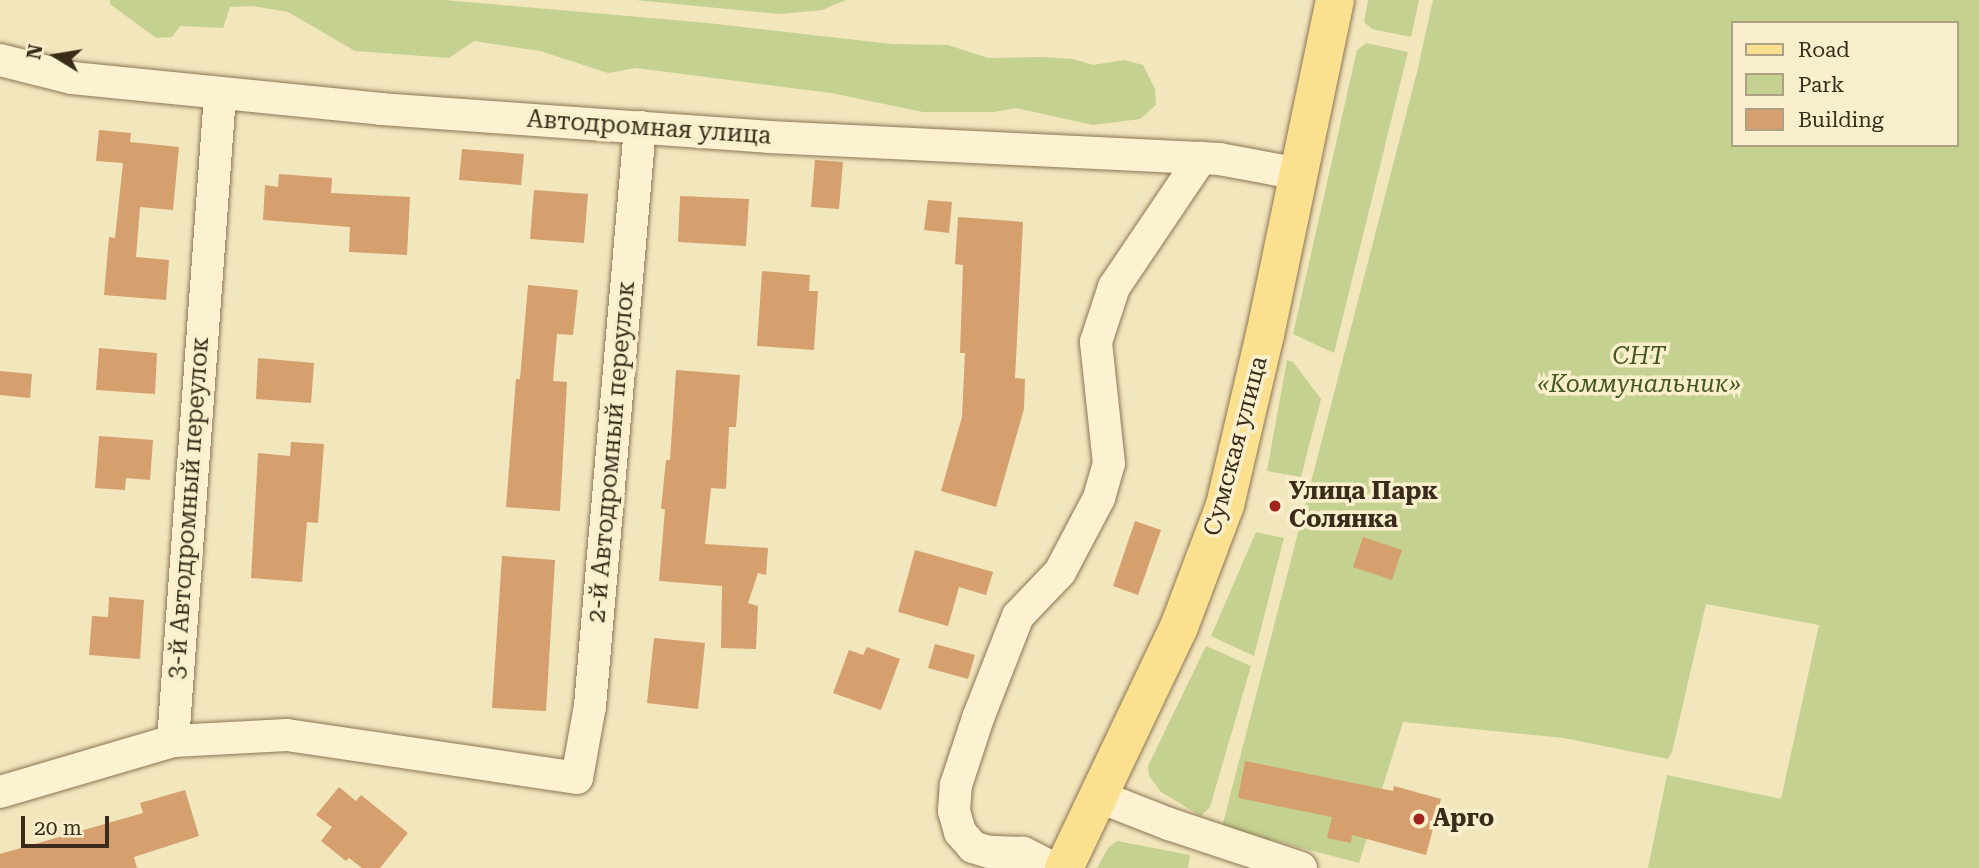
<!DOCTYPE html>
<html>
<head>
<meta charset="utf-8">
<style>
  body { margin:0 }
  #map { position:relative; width:1979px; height:868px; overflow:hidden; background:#f2e6bd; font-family:"Roboto Serif",serif }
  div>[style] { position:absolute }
  .green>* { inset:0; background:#c5d190 }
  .building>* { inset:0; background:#d59f6e }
  .roads { filter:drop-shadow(0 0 2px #8c7554) drop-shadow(0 0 2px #8c7554) }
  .street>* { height:32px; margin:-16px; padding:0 16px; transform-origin:16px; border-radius:16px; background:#fcf2d1 }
  .primary>* { height:38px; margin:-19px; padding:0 19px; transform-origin:19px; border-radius:19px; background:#fbe08f }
  .dots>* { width:19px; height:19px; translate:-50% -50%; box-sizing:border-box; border:4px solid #f9efcd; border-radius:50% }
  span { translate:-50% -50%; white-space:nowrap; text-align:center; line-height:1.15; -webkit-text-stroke:7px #f9efcd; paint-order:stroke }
  .street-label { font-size:24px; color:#3a2b1a }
  .park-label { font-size:24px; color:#46581f; font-style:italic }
  .poi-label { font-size:24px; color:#3a2b1a; font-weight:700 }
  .left { translate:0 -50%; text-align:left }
  .legend { position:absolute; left:1731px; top:21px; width:228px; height:126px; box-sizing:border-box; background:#f9efcd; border:2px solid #ada185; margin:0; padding:9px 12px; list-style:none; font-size:21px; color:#3a2b1a }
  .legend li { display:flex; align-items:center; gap:14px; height:35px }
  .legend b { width:35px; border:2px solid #ada185 }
  .north { position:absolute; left:21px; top:21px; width:70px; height:70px; -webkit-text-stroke:5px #f9efcd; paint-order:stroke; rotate:281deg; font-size:19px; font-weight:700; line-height:28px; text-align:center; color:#3a2b1a }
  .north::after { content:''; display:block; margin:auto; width:24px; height:32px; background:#3a2b1a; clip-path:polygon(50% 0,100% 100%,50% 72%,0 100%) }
  .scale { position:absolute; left:21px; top:816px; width:88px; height:32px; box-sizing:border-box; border:4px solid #3a2b1a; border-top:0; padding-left:9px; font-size:21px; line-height:24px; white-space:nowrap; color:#3a2b1a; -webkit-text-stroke:5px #f9efcd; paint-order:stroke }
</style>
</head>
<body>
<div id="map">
  <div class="green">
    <i style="clip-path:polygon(110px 0,444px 0,708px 23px,892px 44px,948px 45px,988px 58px,1042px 57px,1073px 59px,1093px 65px,1124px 60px,1143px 65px,1155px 89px,1156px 105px,1140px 119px,1093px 125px,1016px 108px,994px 112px,923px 112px,831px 93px,636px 68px,608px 73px,540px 51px,474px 41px,449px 58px,355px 51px,288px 12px,252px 6px,230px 7px,223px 28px,180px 26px,172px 37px,156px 38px,110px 4px)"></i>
    <i style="clip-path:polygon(635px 0,846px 0,822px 10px,780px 14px)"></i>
    <i style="clip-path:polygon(1368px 0,1419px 0,1411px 37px,1372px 29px,1364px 22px)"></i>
    <i style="clip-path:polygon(evenodd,1433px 0,1979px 0,1979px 868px,1648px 868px,1667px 775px,1781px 799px,1819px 625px,1706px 604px,1672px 752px,1668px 759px,1564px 738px,1403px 722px,1359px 863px,1222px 827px,1417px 72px,1433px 0,1732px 23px,1956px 23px,1956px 145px,1732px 145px,1732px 23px)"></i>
    <i style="clip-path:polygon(1366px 43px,1408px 52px,1334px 353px,1293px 334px,1357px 50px)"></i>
    <i style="clip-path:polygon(1287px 360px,1293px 362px,1321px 399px,1301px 477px,1267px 471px)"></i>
    <i style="clip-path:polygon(1256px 532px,1284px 538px,1254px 656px,1211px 636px)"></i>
    <i style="clip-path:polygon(1206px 646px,1251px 666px,1210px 807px,1201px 816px,1161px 792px,1149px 776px,1148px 766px)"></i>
    <i style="clip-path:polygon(1117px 841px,1190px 855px,1188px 868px,1097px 868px,1108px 848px)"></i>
  </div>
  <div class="building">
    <i style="clip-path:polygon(99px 130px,131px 133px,130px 142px,179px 147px,173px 210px,140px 207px,136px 257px,169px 260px,166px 300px,104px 295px,109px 237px,115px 238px,123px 163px,96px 161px)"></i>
    <i style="clip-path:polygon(462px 149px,524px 154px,521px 185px,459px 180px)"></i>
    <i style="clip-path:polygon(815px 160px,843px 162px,839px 209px,811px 207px)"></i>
    <i style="clip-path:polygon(279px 174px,332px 178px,331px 193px,410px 197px,407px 255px,349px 252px,350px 227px,263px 220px,265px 185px,278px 187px)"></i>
    <i style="clip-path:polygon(534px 190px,588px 194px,584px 243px,530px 239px)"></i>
    <i style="clip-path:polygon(680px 196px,749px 199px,746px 246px,678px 242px)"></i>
    <i style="clip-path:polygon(928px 200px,952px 202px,949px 233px,924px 230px)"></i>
    <i style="clip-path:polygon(958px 217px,1023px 222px,1015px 378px,1025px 379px,1024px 409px,996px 507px,941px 491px,962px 417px,965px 353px,960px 353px,963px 265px,955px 264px)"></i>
    <i style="clip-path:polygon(762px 271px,810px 275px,809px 291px,818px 291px,814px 350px,757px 346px)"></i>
    <i style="clip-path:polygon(528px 285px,578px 290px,573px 335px,557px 334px,553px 381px,567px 382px,560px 511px,506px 507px,516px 379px,520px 379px)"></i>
    <i style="clip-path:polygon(99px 348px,157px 353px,155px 394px,96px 390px)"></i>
    <i style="clip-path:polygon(258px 358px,314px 363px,311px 403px,256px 399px)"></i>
    <i style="clip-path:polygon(676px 370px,740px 375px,736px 427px,729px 427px,726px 489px,711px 488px,705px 544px,768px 548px,766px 575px,758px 573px,748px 603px,758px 606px,756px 649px,721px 648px,722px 586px,659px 581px,665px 509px,661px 509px,666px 460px,670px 460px)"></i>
    <i style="clip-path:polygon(0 371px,32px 374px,30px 398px,0 395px)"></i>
    <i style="clip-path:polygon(99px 436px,153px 440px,150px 480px,126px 478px,125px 490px,95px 488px)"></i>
    <i style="clip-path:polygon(291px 442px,324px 444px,318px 523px,307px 522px,302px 582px,251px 578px,258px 453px,290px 456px)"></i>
    <i style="clip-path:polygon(1135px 521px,1161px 530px,1138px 595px,1113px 586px)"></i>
    <i style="clip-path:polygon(1363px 537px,1402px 550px,1392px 580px,1353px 567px)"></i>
    <i style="clip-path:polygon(915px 550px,993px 572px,986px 595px,959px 587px,948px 626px,898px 612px)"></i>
    <i style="clip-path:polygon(502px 556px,555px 560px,546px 711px,492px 708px)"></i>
    <i style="clip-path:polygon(109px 597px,144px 600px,140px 659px,89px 655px,92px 616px,108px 617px)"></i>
    <i style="clip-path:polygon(654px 638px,705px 643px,698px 709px,647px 703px)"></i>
    <i style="clip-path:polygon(935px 644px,975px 655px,968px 679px,928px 668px)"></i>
    <i style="clip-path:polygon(867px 647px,900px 659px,881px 710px,833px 693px,849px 650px,863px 655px)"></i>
    <i style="clip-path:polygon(1245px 761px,1393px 791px,1394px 786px,1441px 799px,1426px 855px,1352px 835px,1351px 843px,1327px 838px,1332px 817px,1238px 798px)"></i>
    <i style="clip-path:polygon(339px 787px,356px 801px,361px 795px,408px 833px,380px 868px,362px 868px,349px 858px,346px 861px,321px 841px,332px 827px,316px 815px)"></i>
    <i style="clip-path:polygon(185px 790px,199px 836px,134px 857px,137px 868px,0 868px,0 854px,143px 813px,140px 803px)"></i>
  </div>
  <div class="roads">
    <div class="street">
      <i style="left:0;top:60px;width:74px;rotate:14deg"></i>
      <i style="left:72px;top:78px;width:311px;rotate:5.7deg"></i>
      <i style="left:381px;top:109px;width:389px;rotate:4.1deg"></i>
      <i style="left:769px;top:137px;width:451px;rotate:2.8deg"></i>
      <i style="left:1219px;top:159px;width:82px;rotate:10.5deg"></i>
      <i style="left:173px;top:741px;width:114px;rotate:-3deg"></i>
      <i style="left:287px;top:735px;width:293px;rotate:8.4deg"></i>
      <i style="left:577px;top:778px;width:73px;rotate:-79.8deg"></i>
      <i style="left:590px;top:706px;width:581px;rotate:-85.06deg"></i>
      <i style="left:0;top:792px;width:180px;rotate:-16.4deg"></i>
      <i style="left:173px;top:741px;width:648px;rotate:-85.84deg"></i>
      <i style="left:1100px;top:797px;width:74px;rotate:21.4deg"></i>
      <i style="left:1169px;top:824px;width:139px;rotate:18.4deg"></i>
      <i style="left:1053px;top:868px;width:34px;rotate:-153deg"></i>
      <i style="left:1023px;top:853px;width:34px;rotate:-178deg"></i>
      <i style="left:989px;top:852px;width:17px;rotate:-163deg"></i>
      <i style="left:973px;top:847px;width:20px;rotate:-131deg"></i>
      <i style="left:960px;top:832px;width:22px;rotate:-106deg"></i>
      <i style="left:954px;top:811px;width:26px;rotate:-86deg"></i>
      <i style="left:956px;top:785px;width:71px;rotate:-71.8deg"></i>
      <i style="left:978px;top:718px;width:110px;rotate:-68.6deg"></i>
      <i style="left:1018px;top:616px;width:61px;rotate:-46.3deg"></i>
      <i style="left:1060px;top:572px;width:84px;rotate:-62.2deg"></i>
      <i style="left:1099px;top:498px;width:35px;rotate:-74deg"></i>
      <i style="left:1109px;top:464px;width:123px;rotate:-96.1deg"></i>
      <i style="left:1096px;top:342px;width:58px;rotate:-71.9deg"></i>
      <i style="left:1114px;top:287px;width:156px;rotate:-56deg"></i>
    </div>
    <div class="primary">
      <i style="left:1064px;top:868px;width:267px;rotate:-64.5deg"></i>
      <i style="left:1179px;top:627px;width:130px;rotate:-69.3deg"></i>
      <i style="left:1225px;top:505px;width:175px;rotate:-76.8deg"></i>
      <i style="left:1265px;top:335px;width:342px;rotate:-78.2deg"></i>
    </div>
  </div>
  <div class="dots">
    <i style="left:1275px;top:506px;background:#a1251d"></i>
    <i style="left:1419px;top:819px;background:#a1251d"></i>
  </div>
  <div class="street-label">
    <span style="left:649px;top:128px;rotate:4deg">Автодромная улица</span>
    <span style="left:1236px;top:446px;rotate:-75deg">Сумская улица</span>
    <span style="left:612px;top:452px;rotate:-85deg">2-й Автодромный переулок</span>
    <span style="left:189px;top:508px;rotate:-86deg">3-й Автодромный переулок</span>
  </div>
  <div class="park-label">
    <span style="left:1639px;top:371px">СНТ<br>«Коммунальник»</span>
  </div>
  <div class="poi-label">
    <span class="left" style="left:1289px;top:506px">Улица Парк<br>Солянка</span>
    <span class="left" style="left:1433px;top:819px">Арго</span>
  </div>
  <ul class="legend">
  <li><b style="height:9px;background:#fbe08f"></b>Road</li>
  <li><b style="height:19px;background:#c5d190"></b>Park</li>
  <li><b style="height:19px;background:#d59f6e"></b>Building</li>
  </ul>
  <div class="north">N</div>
  <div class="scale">20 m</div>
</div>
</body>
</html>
